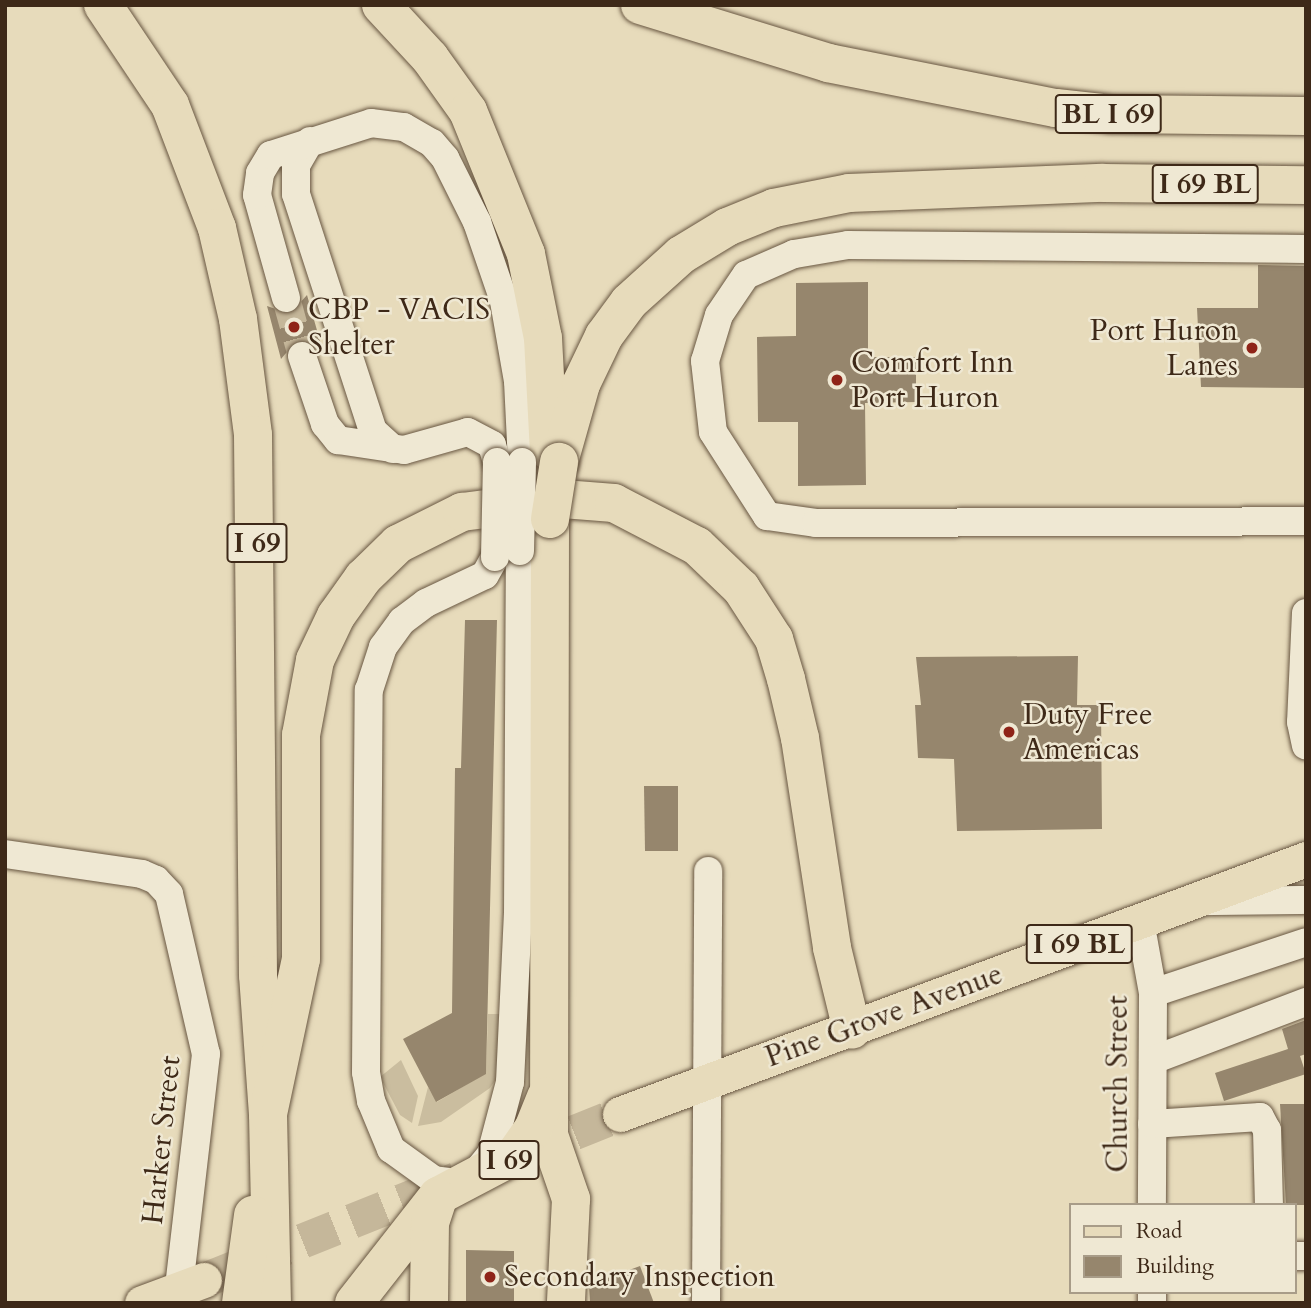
<!DOCTYPE html>
<html>
<head>
<meta charset="utf-8">
<style>
  body { margin:0 }
  #map { position:relative; width:1311px; height:1308px; overflow:hidden; background:#e7dbbb; font-family:Cardo,serif }
  div>[style] { position:absolute }
  .green>* { inset:0; background:#cabd9f }
  .building>* { inset:0; background:#96866d }
  .minor-tunnel>* { height:28px; margin-top:-14px; transform-origin:0; background:repeating-linear-gradient(90deg,#c5b79a 0 28px,transparent 0 42px) }
  .major-tunnel>* { height:35px; margin-top:-17.5px; transform-origin:0; background:repeating-linear-gradient(90deg,#c5b79a 0 35px,transparent 0 53px) }
  .roads { filter:drop-shadow(0 0 2px #685641) drop-shadow(0 0 2px #685641) }
  .minor>* { height:28px; margin:-14px; padding:0 14px; transform-origin:14px; border-radius:14px; background:#efe8d3 }
  .major>* { height:35px; margin:-17.5px; padding:0 17.5px; transform-origin:17.5px; border-radius:17.5px; background:#e7dbbb }
  .highway>* { height:38px; margin:-19px; padding:0 19px; transform-origin:19px; border-radius:19px; background:#e7dbbb }
  .bridges { filter:drop-shadow(0 0 2px #685641) drop-shadow(0 0 2px #685641) }
  .minor-bridge>* { height:28px; margin:-14px; padding:0 14px; transform-origin:14px; border-radius:14px; background:#efe8d3 }
  .highway-bridge>* { height:38px; margin:-19px; padding:0 19px; transform-origin:19px; border-radius:19px; background:#e7dbbb }
  .dots>* { width:19px; height:19px; translate:-50% -50%; box-sizing:border-box; border:4px solid #efe8d3; border-radius:50% }
  span { translate:-50% -50%; white-space:nowrap; text-align:center; line-height:1.15; -webkit-text-stroke:5px #efe8d3; paint-order:stroke }
  .shield-label span { padding:2px 5px; background:#efe8d3; border:2px solid; border-radius:5px; -webkit-text-stroke-width:0 }
  .shield-label { font-size:28px; color:#3e2918; font-weight:700 }
  .poi-label { font-size:30px; color:#3e2918 }
  .left { translate:0 -50%; text-align:left }
  .right { translate:-100% -50%; text-align:right }
  .street-label { font-size:30px; color:#3e2918 }
  .frame { position:absolute; inset:0; border:7px solid #3e2918; pointer-events:none }
  .legend { position:absolute; left:1069px; top:1203px; width:228px; height:91px; box-sizing:border-box; background:#efe8d3; border:2px solid #a89c88; margin:0; padding:9px 12px; list-style:none; font-size:21px; color:#3e2918 }
  .legend li { display:flex; align-items:center; gap:14px; height:35px }
  .legend b { width:35px; border:2px solid #a89c88 }
</style>
</head>
<body>
<div id="map">
  <div class="green">
    <i style="clip-path:polygon(488px 1014px,502px 1014px,498px 1076px,490px 1088px,441px 1122px,418px 1126px,428px 1087px,437px 1102px,486px 1073px)"></i>
    <i style="clip-path:polygon(401px 1060px,418px 1096px,412px 1123px,400px 1115px,380px 1077px)"></i>
  </div>
  <div class="building">
    <i style="clip-path:polygon(1258px 265px,1306px 266px,1306px 388px,1201px 387px,1197px 308px,1258px 308px)"></i>
    <i style="clip-path:polygon(868px 282px,868px 357px,916px 357px,916px 402px,865px 403px,866px 485px,798px 486px,798px 422px,758px 422px,757px 337px,796px 336px,796px 283px)"></i>
    <i style="clip-path:polygon(307px 295px,322px 348px,297px 340px,281px 359px,267px 306px,290px 314px)"></i>
    <i style="clip-path:polygon(465px 620px,497px 620px,486px 1074px,436px 1102px,403px 1039px,452px 1013px,455px 768px,461px 768px)"></i>
    <i style="clip-path:polygon(1078px 656px,1077px 705px,1101px 705px,1102px 829px,957px 831px,954px 759px,918px 758px,915px 705px,921px 705px,916px 657px)"></i>
    <i style="clip-path:polygon(644px 786px,678px 786px,678px 851px,645px 851px)"></i>
    <i style="clip-path:polygon(1306px 1020px,1306px 1054px,1300px 1056px,1306px 1074px,1224px 1101px,1215px 1073px,1288px 1049px,1282px 1029px)"></i>
    <i style="clip-path:polygon(1280px 1104px,1306px 1104px,1306px 1205px,1286px 1205px)"></i>
    <i style="clip-path:polygon(466px 1250px,514px 1251px,514px 1303px,466px 1303px)"></i>
    <i style="clip-path:polygon(640px 1266px,654px 1303px,590px 1303px,589px 1285px)"></i>
  </div>
  <div class="minor-tunnel">
    <i style="left:286px;top:298px;width:60px;rotate:74.6deg"></i>
  </div>
  <div class="major-tunnel">
    <i style="left:525px;top:1152px;width:102px;rotate:-21.8deg"></i>
    <i style="left:204px;top:1280px;width:272px;rotate:-21.8deg"></i>
  </div>
  <div class="roads">
    <div class="minor">
      <i style="left:310px;top:141px;width:28px;rotate:120deg"></i>
      <i style="left:296px;top:165px;width:29px;rotate:90deg"></i>
      <i style="left:296px;top:194px;width:249px;rotate:72deg"></i>
      <i style="left:373px;top:431px;width:27px;rotate:42deg"></i>
      <i style="left:1306px;top:249px;width:458px;rotate:-179.5deg"></i>
      <i style="left:848px;top:245px;width:55px;rotate:170.5deg"></i>
      <i style="left:794px;top:254px;width:52px;rotate:156.4deg"></i>
      <i style="left:746px;top:275px;width:48px;rotate:124deg"></i>
      <i style="left:719px;top:315px;width:48px;rotate:106.9deg"></i>
      <i style="left:705px;top:361px;width:71px;rotate:83.6deg"></i>
      <i style="left:713px;top:432px;width:100px;rotate:57.3deg"></i>
      <i style="left:767px;top:516px;width:49px;rotate:8.1deg"></i>
      <i style="left:816px;top:523px;width:490px;rotate:-0.2deg"></i>
      <i style="left:286px;top:298px;width:107px;rotate:-105.7deg"></i>
      <i style="left:257px;top:195px;width:22px;rotate:-82deg"></i>
      <i style="left:260px;top:173px;width:21px;rotate:-59deg"></i>
      <i style="left:271px;top:155px;width:105px;rotate:-17.7deg"></i>
      <i style="left:371px;top:123px;width:33px;rotate:7deg"></i>
      <i style="left:404px;top:127px;width:32px;rotate:30deg"></i>
      <i style="left:432px;top:143px;width:20px;rotate:49deg"></i>
      <i style="left:445px;top:158px;width:72px;rotate:63.4deg"></i>
      <i style="left:477px;top:222px;width:83px;rotate:71.1deg"></i>
      <i style="left:504px;top:301px;width:81px;rotate:80.1deg"></i>
      <i style="left:518px;top:381px;width:81px;rotate:87.2deg"></i>
      <i style="left:302px;top:356px;width:72px;rotate:71.3deg"></i>
      <i style="left:325px;top:424px;width:21px;rotate:51deg"></i>
      <i style="left:338px;top:440px;width:67px;rotate:8.6deg"></i>
      <i style="left:404px;top:450px;width:66px;rotate:-15.7deg"></i>
      <i style="left:468px;top:432px;width:27px;rotate:28deg"></i>
      <i style="left:492px;top:445px;width:18px;rotate:74deg"></i>
      <i style="left:1306px;top:613px;width:109px;rotate:92.6deg"></i>
      <i style="left:1301px;top:722px;width:24px;rotate:78deg"></i>
      <i style="left:5px;top:854px;width:138px;rotate:8.3deg"></i>
      <i style="left:142px;top:874px;width:15px;rotate:23deg"></i>
      <i style="left:156px;top:880px;width:19px;rotate:47deg"></i>
      <i style="left:169px;top:894px;width:164px;rotate:77deg"></i>
      <i style="left:206px;top:1054px;width:237px;rotate:96.6deg"></i>
      <i style="left:1208px;top:901px;width:98px;rotate:-0.6deg"></i>
      <i style="left:1140px;top:921px;width:73px;rotate:79.8deg"></i>
      <i style="left:1153px;top:993px;width:212px;rotate:90.3deg"></i>
      <i style="left:1153px;top:993px;width:161px;rotate:-18.4deg"></i>
      <i style="left:1153px;top:1060px;width:164px;rotate:-20.8deg"></i>
      <i style="left:1152px;top:1124px;width:108px;rotate:-3.7deg"></i>
      <i style="left:1260px;top:1117px;width:15px;rotate:62deg"></i>
      <i style="left:1267px;top:1130px;width:75px;rotate:88.5deg"></i>
      <i style="left:474px;top:1175px;width:27px;rotate:-51deg"></i>
      <i style="left:491px;top:1154px;width:74px;rotate:-75.2deg"></i>
      <i style="left:510px;top:1082px;width:168px;rotate:-87.3deg"></i>
      <i style="left:518px;top:914px;width:363px;rotate:-89.7deg"></i>
      <i style="left:457px;top:1183px;width:23px;rotate:-173deg"></i>
      <i style="left:434px;top:1180px;width:53px;rotate:-144.2deg"></i>
      <i style="left:391px;top:1149px;width:52px;rotate:-112.6deg"></i>
      <i style="left:371px;top:1101px;width:29px;rotate:-100deg"></i>
      <i style="left:366px;top:1072px;width:382px;rotate:-89.6deg"></i>
      <i style="left:369px;top:690px;width:45px;rotate:-72deg"></i>
      <i style="left:383px;top:647px;width:32px;rotate:-54deg"></i>
      <i style="left:402px;top:621px;width:30px;rotate:-37deg"></i>
      <i style="left:426px;top:603px;width:65px;rotate:-25.4deg"></i>
      <i style="left:485px;top:575px;width:21px;rotate:-61deg"></i>
      <i style="left:1295px;top:1256px;width:11px"></i>
      <i style="left:706px;top:1303px;width:432px;rotate:-89.7deg"></i>
      <i style="left:1152px;top:1303px;width:11px;rotate:-90deg"></i>
    </div>
    <div class="major">
      <i style="left:620px;top:1114px;width:732px;rotate:-20.39deg"></i>
      <i style="left:142px;top:1303px;width:66px;rotate:-20.4deg"></i>
    </div>
    <div class="highway">
      <i style="left:103px;top:5px;width:120px;rotate:56.2deg"></i>
      <i style="left:170px;top:105px;width:132px;rotate:69.1deg"></i>
      <i style="left:217px;top:228px;width:93px;rotate:77deg"></i>
      <i style="left:238px;top:319px;width:117px;rotate:82.6deg"></i>
      <i style="left:253px;top:435px;width:540px;rotate:89.47deg"></i>
      <i style="left:258px;top:975px;width:139px;rotate:85.9deg"></i>
      <i style="left:268px;top:1114px;width:189px;rotate:88.8deg"></i>
      <i style="left:381px;top:5px;width:72px;rotate:47.2deg"></i>
      <i style="left:430px;top:58px;width:65px;rotate:54.4deg"></i>
      <i style="left:468px;top:111px;width:154px;rotate:67.9deg"></i>
      <i style="left:526px;top:254px;width:86px;rotate:78.6deg"></i>
      <i style="left:543px;top:338px;width:113px;rotate:87deg"></i>
      <i style="left:640px;top:5px;width:197px;rotate:17.1deg"></i>
      <i style="left:828px;top:63px;width:232px;rotate:11.2deg"></i>
      <i style="left:1056px;top:108px;width:55px;rotate:6.2deg"></i>
      <i style="left:1111px;top:114px;width:195px;rotate:0.6deg"></i>
      <i style="left:559px;top:462px;width:81px;rotate:-74.2deg"></i>
      <i style="left:581px;top:384px;width:53px;rotate:-64.4deg"></i>
      <i style="left:604px;top:336px;width:42px;rotate:-53.7deg"></i>
      <i style="left:629px;top:302px;width:70px;rotate:-42.1deg"></i>
      <i style="left:681px;top:255px;width:54px;rotate:-31.3deg"></i>
      <i style="left:727px;top:227px;width:51px;rotate:-22deg"></i>
      <i style="left:774px;top:208px;width:76px;rotate:-11.3deg"></i>
      <i style="left:849px;top:193px;width:254px;rotate:-2.3deg"></i>
      <i style="left:1103px;top:183px;width:203px;rotate:0.6deg"></i>
      <i style="left:550px;top:519px;width:616px;rotate:90.09deg"></i>
      <i style="left:549px;top:1135px;width:68px;rotate:71deg"></i>
      <i style="left:571px;top:1199px;width:104px;rotate:92.8deg"></i>
      <i style="left:268px;top:1114px;width:158px;rotate:-78deg"></i>
      <i style="left:301px;top:959px;width:224px;rotate:-90deg"></i>
      <i style="left:301px;top:735px;width:76px;rotate:-79.4deg"></i>
      <i style="left:315px;top:660px;width:49px;rotate:-64.5deg"></i>
      <i style="left:336px;top:616px;width:47px;rotate:-54.6deg"></i>
      <i style="left:363px;top:578px;width:49px;rotate:-44.2deg"></i>
      <i style="left:398px;top:544px;width:72px;rotate:-26.6deg"></i>
      <i style="left:462px;top:512px;width:102px;rotate:-7.3deg"></i>
      <i style="left:563px;top:499px;width:51px;rotate:4.5deg"></i>
      <i style="left:614px;top:503px;width:93px;rotate:27.4deg"></i>
      <i style="left:697px;top:546px;width:61px;rotate:43.7deg"></i>
      <i style="left:741px;top:588px;width:61px;rotate:57.1deg"></i>
      <i style="left:774px;top:639px;width:42px;rotate:73.3deg"></i>
      <i style="left:786px;top:679px;width:61px;rotate:76.7deg"></i>
      <i style="left:800px;top:738px;width:212px;rotate:81.3deg"></i>
      <i style="left:832px;top:948px;width:84px;rotate:76.3deg"></i>
      <i style="left:241px;top:1303px;width:89px;rotate:-82.2deg"></i>
      <i style="left:354px;top:1303px;width:136px;rotate:-51.9deg"></i>
      <i style="left:438px;top:1196px;width:86px;rotate:-27.8deg"></i>
      <i style="left:514px;top:1156px;width:33px;rotate:-55deg"></i>
      <i style="left:533px;top:1129px;width:35px;rotate:-68deg"></i>
      <i style="left:429px;top:1303px;width:80px;rotate:-89.3deg"></i>
      <i style="left:430px;top:1223px;width:26px;rotate:-72deg"></i>
    </div>
  </div>
  <div class="bridges">
    <div class="minor-bridge">
      <i style="left:520px;top:551px;width:89px;rotate:-88.7deg"></i>
      <i style="left:495px;top:557px;width:95px;rotate:-88.8deg"></i>
    </div>
    <div class="highway-bridge">
      <i style="left:550px;top:519px;width:58px;rotate:-81deg"></i>
    </div>
  </div>
  <div class="dots">
    <i style="left:294px;top:327px;background:#8f2418"></i>
    <i style="left:1252px;top:348px;background:#8f2418"></i>
    <i style="left:837px;top:380px;background:#8f2418"></i>
    <i style="left:1009px;top:732px;background:#8f2418"></i>
    <i style="left:490px;top:1277px;background:#8f2418"></i>
  </div>
  <div class="shield-label">
    <span style="left:1108px;top:114px">BL I 69</span>
    <span style="left:1205px;top:184px">I 69 BL</span>
    <span style="left:257px;top:543px">I 69</span>
    <span style="left:1079px;top:944px">I 69 BL</span>
    <span style="left:509px;top:1160px">I 69</span>
  </div>
  <div class="poi-label">
    <span class="left" style="left:308px;top:327px">CBP - VACIS<br>Shelter</span>
    <span class="right" style="left:1238px;top:348px">Port Huron<br>Lanes</span>
    <span class="left" style="left:851px;top:380px">Comfort Inn<br>Port Huron</span>
    <span class="left" style="left:1023px;top:732px">Duty Free<br>Americas</span>
    <span class="left" style="left:504px;top:1277px">Secondary Inspection</span>
  </div>
  <div class="street-label">
    <span style="left:884px;top:1016px;rotate:-20deg">Pine Grove Avenue</span>
    <span style="left:1118px;top:1084px;rotate:-90deg">Church Street</span>
    <span style="left:162px;top:1140px;rotate:-84deg">Harker Street</span>
  </div>
  <div class="frame"></div>
  <ul class="legend">
  <li><b style="height:9px;background:#e7dbbb"></b>Road</li>
  <li><b style="height:19px;background:#96866d"></b>Building</li>
  </ul>
</div>
</body>
</html>
